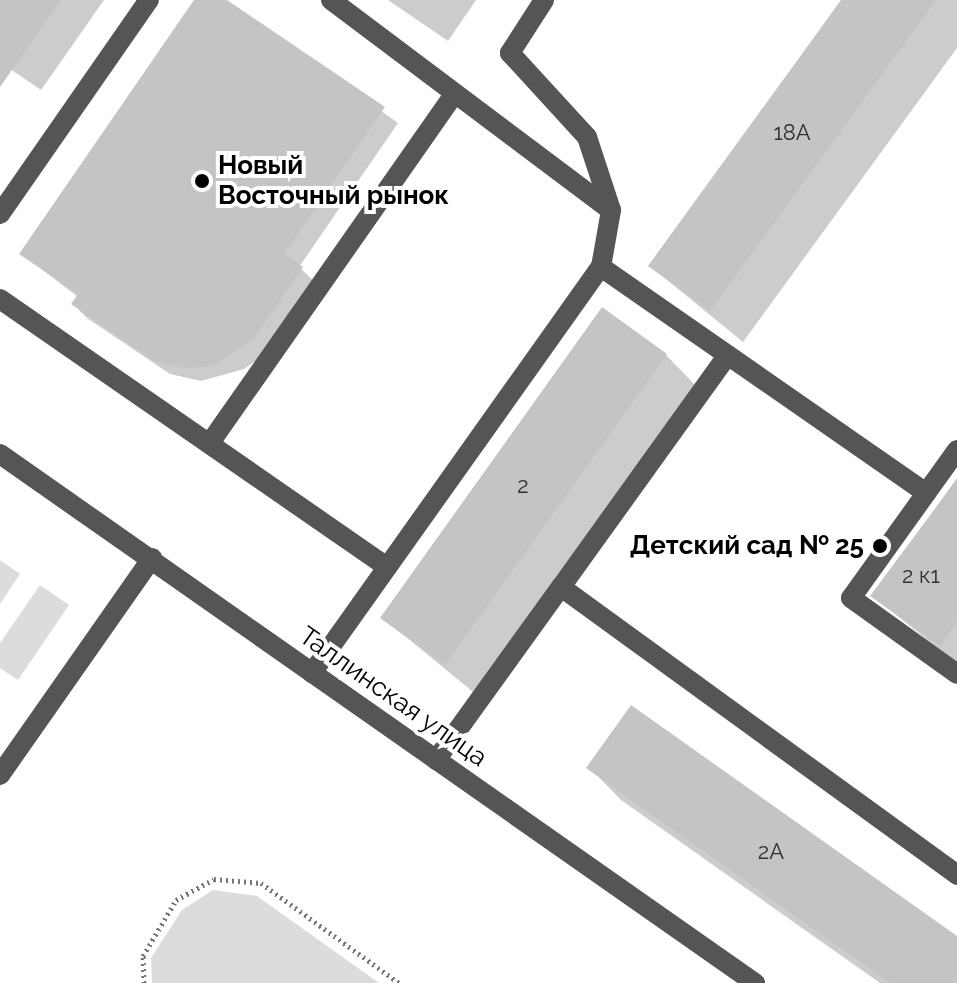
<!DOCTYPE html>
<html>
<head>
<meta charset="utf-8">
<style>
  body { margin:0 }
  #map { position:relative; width:957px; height:983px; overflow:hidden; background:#fff; font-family:Raleway,sans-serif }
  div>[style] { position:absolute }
  .green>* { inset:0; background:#dcdcdc }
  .shadow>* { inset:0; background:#0003 }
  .building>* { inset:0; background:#c4c4c4 }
  .path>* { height:5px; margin-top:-2.5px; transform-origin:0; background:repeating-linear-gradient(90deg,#777 0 2px,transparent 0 6px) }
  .minor>* { height:20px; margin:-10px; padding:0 10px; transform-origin:10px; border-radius:10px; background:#555 }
  .dots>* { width:22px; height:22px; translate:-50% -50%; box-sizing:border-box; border:4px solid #fff; border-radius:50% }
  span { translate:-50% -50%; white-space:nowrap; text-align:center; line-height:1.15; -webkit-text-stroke:8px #fff; paint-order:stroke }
  .number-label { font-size:22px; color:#313131 }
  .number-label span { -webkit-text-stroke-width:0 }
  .poi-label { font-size:26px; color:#000; font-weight:700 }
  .left { translate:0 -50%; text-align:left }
  .right { translate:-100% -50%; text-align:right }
  .street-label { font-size:26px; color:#000 }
</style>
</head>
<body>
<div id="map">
  <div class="green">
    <i style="clip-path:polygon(0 560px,20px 574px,0 604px)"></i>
    <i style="clip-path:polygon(40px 585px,69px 605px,18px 680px,0 668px,0 643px)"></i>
    <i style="clip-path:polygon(213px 890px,257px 896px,379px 983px,152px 983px,151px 958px,182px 910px)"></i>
  </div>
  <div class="shadow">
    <i style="clip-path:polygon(0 0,104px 0,41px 90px,0 62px)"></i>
    <i style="clip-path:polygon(196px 0,224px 0,398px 123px,299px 267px,316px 283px,268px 352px,244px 369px,201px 381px,170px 374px,87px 318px,73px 304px,78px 297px,22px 254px)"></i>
    <i style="clip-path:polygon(388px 0,476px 0,448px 41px)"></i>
    <i style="clip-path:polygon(843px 0,957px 0,957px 48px,743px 342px,650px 266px)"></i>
    <i style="clip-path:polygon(666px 355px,698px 388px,478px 696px,383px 618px)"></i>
    <i style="clip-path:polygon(957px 478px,957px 664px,873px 596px)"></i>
    <i style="clip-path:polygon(589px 767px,957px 938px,957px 983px,880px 983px,621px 800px)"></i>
  </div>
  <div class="building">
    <i style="clip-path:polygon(0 0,61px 0,0 87px)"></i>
    <i style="clip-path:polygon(194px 0,227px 0,385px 107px,284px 254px,303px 267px,254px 338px,212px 366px,185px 368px,154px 361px,71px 304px,78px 294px,19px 254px)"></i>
    <i style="clip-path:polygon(841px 0,936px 0,710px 311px,648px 266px)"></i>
    <i style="clip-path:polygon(602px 307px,667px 354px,445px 665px,380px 618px)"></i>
    <i style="clip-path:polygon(957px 479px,957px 622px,940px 646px,870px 596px)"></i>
    <i style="clip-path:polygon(631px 705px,957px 936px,957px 983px,890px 983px,586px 768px)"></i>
  </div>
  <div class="path">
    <i style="left:144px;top:983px;width:27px;rotate:-92deg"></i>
    <i style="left:143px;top:956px;width:65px;rotate:-59.5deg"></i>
    <i style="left:176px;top:900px;width:43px;rotate:-28.9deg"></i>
    <i style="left:214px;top:879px;width:47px;rotate:4.9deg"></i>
    <i style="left:261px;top:883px;width:170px;rotate:35.9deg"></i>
  </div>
  <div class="minor">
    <i style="left:331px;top:0;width:350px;rotate:36.9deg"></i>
    <i style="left:0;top:214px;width:261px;rotate:-55.2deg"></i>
    <i style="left:601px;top:267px;width:396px;rotate:34.8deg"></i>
    <i style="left:0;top:299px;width:471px;rotate:34.7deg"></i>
    <i style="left:212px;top:440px;width:421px;rotate:-55deg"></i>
    <i style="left:957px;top:450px;width:182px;rotate:125.6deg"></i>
    <i style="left:851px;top:598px;width:130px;rotate:35.6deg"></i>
    <i style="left:0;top:454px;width:922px;rotate:35.02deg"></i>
    <i style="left:561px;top:587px;width:284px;rotate:-54.3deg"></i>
    <i style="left:312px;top:673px;width:498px;rotate:-54.6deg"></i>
    <i style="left:601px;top:267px;width:58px;rotate:-80deg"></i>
    <i style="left:611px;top:210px;width:77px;rotate:-108.2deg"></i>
    <i style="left:587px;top:137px;width:114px;rotate:-132.5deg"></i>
    <i style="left:510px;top:53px;width:63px;rotate:-57.3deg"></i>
    <i style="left:436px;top:760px;width:213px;rotate:-54.2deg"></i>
    <i style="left:561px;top:587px;width:490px;rotate:36deg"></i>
    <i style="left:0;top:775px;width:265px;rotate:-55deg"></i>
  </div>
  <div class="dots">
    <i style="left:202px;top:181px;background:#000"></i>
    <i style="left:880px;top:546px;background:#000"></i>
  </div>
  <div class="number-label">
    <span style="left:792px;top:133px">18А</span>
    <span style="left:523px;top:486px">2</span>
    <span style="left:921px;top:576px">2 к1</span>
    <span style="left:771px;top:852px">2А</span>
  </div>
  <div class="poi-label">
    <span class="left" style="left:218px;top:181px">Новый<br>Восточный рынок</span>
    <span class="right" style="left:864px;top:546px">Детский сад № 25</span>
  </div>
  <div class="street-label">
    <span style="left:393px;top:697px;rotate:35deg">Таллинская улица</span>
  </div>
</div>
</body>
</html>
